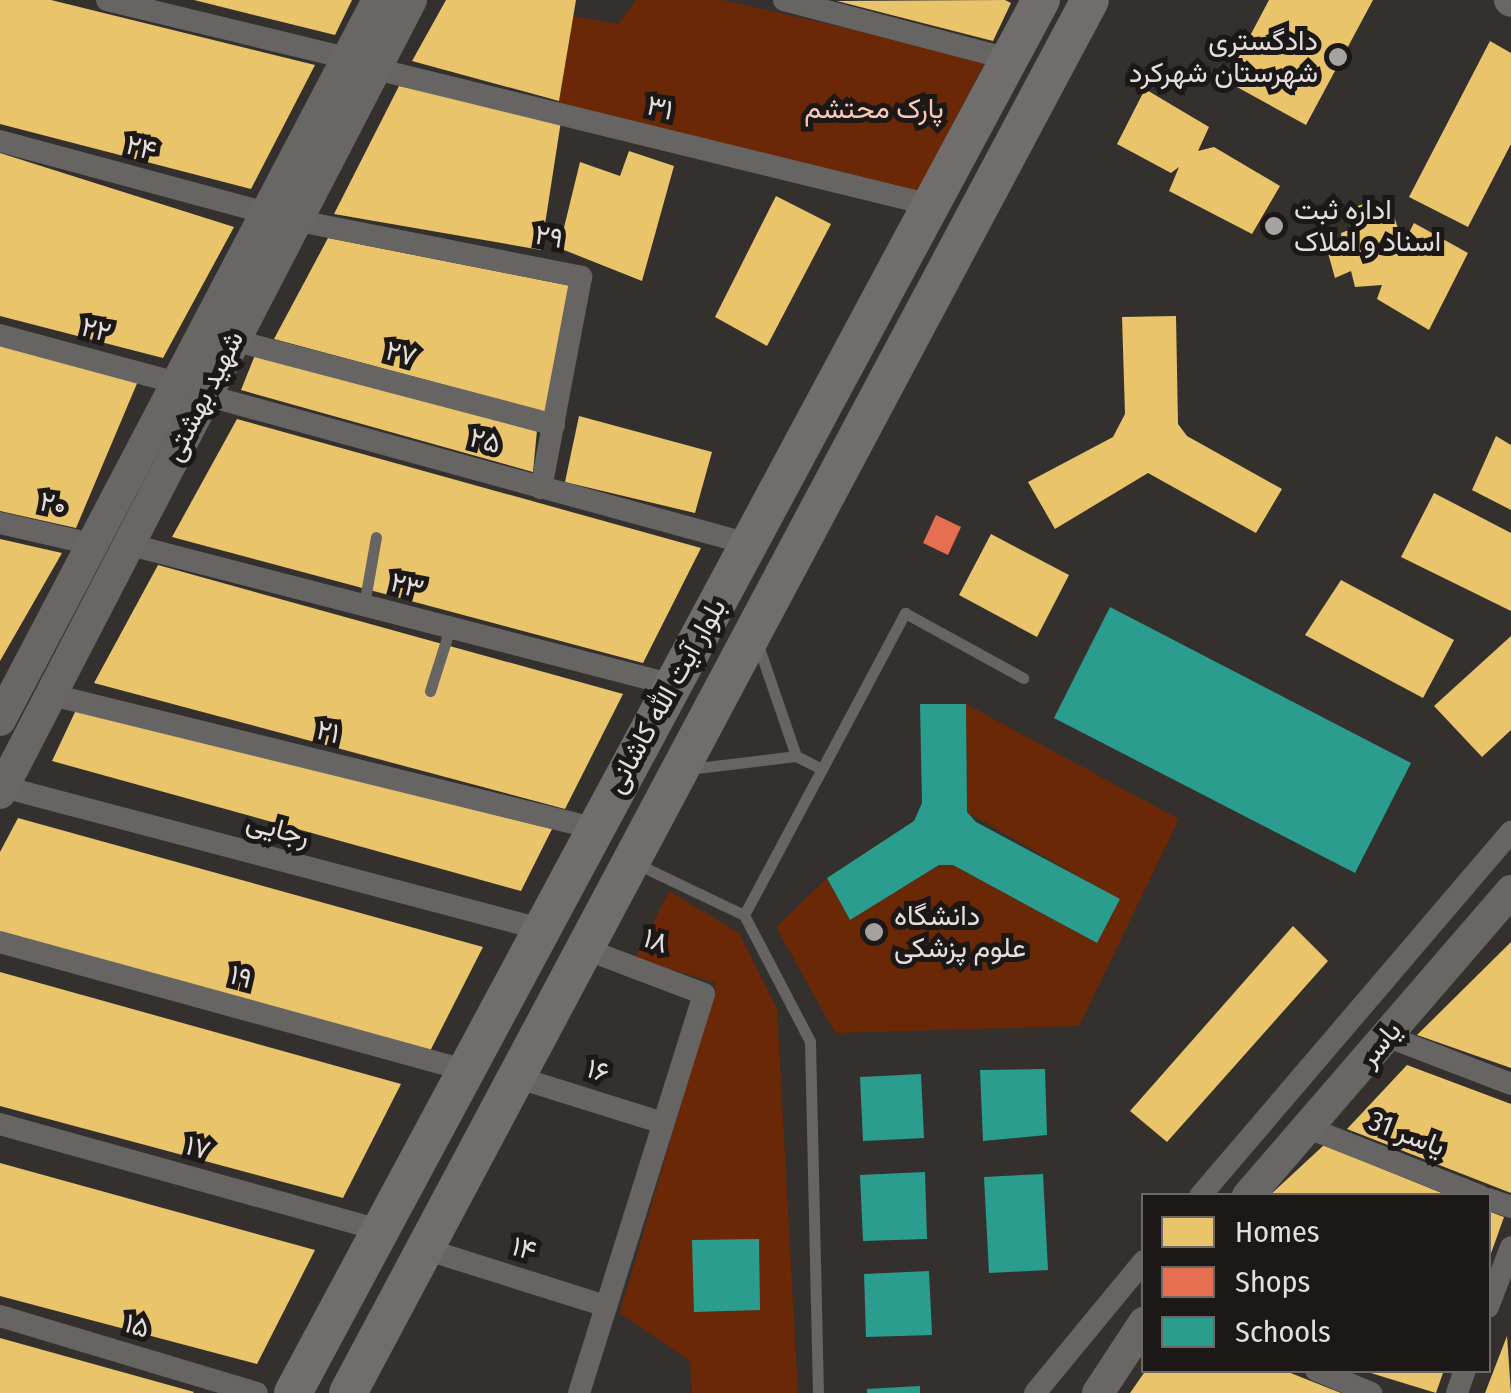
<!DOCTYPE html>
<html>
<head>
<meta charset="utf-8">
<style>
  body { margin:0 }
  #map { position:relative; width:1511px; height:1393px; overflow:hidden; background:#34302e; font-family:"Fira Sans Condensed",Vazirmatn,sans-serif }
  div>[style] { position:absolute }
  .green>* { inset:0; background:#6a2806 }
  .homes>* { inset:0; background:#e9c46a }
  .shops>* { inset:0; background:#e76f51 }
  .schools>* { inset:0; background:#2a9d8f }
  .service>* { height:11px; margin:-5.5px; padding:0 5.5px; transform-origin:5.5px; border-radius:5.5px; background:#666564 }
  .minor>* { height:22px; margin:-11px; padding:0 11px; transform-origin:11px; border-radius:11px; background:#666564 }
  .secondary>* { height:32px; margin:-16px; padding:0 16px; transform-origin:16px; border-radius:16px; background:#696765 }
  .primary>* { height:38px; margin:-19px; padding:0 19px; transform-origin:19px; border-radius:19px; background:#706e6d }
  .dots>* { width:28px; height:28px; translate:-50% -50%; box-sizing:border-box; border:5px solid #1b1817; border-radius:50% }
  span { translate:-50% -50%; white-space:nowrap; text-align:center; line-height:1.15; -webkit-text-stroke:10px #1b1817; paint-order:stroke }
  .poi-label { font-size:28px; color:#e4dfdd }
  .right { translate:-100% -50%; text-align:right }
  .left { translate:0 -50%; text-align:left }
  .street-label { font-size:28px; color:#e4dfdd }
  .park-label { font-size:28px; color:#fac9b5 }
  .legend { position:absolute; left:1141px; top:1193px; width:350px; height:180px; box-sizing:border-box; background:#1b1817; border:2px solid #6b6866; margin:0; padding:12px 18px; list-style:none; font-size:30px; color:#e4dfdd }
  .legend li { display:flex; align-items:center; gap:20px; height:50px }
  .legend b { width:50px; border:2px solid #6b6866 }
</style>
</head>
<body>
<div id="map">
  <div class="green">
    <i style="clip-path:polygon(636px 0,722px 0,986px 60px,916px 194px,558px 106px,573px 16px,618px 24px)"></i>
    <i style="clip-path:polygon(966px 704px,1179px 819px,1079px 1026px,835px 1033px,776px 927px,827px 878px,850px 920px,939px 865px,953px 865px,1096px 943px,1120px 900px,967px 812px)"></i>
    <i style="clip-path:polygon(669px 891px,739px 933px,777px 1009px,798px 1393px,692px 1393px,690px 1361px,620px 1313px,716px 983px,635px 958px)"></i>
  </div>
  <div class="homes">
    <i style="clip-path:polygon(0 0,51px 0,315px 65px,251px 189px,0 124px)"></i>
    <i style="clip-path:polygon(194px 0,352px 0,335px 35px)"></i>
    <i style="clip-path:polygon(446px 0,576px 0,559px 101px,412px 61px)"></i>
    <i style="clip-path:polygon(1005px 0,1011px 3px,993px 41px,837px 1px)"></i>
    <i style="clip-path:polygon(1269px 0,1373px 0,1306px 125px,1226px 81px)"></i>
    <i style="clip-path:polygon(1490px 41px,1511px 53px,1511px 144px,1468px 227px,1409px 197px)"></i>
    <i style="clip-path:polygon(399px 86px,561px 121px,541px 250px,334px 214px)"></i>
    <i style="clip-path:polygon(1145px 89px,1209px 127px,1198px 151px,1214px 147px,1280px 186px,1252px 234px,1169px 191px,1179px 167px,1171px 173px,1117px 144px)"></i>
    <i style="clip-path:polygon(629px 151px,674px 166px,642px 281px,559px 248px,580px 162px,620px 176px)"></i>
    <i style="clip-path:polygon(0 153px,234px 227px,163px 358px,0 316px)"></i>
    <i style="clip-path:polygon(776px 196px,831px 224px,767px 346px,715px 317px)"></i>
    <i style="clip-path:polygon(1375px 200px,1380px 217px,1393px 213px,1403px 244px,1414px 223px,1468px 253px,1429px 330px,1377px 299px,1382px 285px,1355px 287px,1351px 271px,1335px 278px,1328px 253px,1342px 247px,1341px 233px,1354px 228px,1349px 209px)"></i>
    <i style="clip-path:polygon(328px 238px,571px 286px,545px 412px,274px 339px)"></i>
    <i style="clip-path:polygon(1176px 316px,1178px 424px,1187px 436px,1282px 489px,1256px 533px,1148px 473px,1055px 529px,1028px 482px,1113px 437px,1125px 414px,1122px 317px)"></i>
    <i style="clip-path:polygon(0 338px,141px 374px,76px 528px,0 511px)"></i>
    <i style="clip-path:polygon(255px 355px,537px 430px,533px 472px,241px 390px)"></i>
    <i style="clip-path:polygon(579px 416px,712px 452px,695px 513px,565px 482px)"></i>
    <i style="clip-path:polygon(237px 419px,701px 548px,643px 663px,172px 537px)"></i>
    <i style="clip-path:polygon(1496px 436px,1511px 445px,1511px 510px,1472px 490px)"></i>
    <i style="clip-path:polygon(1434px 493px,1511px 533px,1511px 611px,1401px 557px)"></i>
    <i style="clip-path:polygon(991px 534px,1069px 575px,1037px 637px,959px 595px)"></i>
    <i style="clip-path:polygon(0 539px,62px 553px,0 661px)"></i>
    <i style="clip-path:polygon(158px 565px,623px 694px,565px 809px,94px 683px)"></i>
    <i style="clip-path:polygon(1341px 580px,1454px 640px,1423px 698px,1305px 635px)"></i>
    <i style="clip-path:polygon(1511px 636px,1511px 730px,1482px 757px,1434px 706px)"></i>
    <i style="clip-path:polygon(76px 710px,552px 829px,521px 891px,52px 761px)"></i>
    <i style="clip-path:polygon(18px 818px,483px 947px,425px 1061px,0 948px,0 852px)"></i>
    <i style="clip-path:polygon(1293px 926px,1328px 961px,1167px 1142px,1130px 1111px)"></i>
    <i style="clip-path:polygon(1511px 942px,1511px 1068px,1417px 1035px)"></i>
    <i style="clip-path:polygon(0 972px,401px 1084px,343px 1198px,0 1106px)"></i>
    <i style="clip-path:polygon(1407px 1065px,1511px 1104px,1511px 1193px,1347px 1129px)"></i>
    <i style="clip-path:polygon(1324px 1145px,1449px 1196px,1269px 1196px)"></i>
    <i style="clip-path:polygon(0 1163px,315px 1250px,257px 1364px,0 1296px)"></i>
    <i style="clip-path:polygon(1488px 1211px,1504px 1217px,1489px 1259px,1488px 1259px)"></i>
    <i style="clip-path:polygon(1507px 1336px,1511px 1393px,1485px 1393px)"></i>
    <i style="clip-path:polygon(0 1338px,194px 1392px,193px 1393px,0 1393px)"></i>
    <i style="clip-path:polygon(1146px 1370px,1283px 1370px,1341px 1393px,1130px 1393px)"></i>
    <i style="clip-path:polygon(1361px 1370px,1444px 1370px,1436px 1393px)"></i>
  </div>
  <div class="shops">
    <i style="clip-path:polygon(936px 515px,961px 527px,948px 555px,923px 543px)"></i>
  </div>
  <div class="schools">
    <i style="clip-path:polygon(1110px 607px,1411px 763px,1355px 873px,1054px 718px)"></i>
    <i style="clip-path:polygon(920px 704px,966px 704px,967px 812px,976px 822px,1120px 899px,1097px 943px,953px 865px,939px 865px,850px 920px,827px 878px,914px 821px,922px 803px)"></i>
    <i style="clip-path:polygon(1045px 1069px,1047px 1135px,983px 1141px,980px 1070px)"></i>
    <i style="clip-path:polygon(921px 1074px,924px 1138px,863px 1141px,860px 1077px)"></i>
    <i style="clip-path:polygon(925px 1172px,927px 1239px,863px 1241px,860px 1175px)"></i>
    <i style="clip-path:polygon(1043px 1174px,1048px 1270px,989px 1273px,984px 1177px)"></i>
    <i style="clip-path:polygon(759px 1239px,760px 1310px,694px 1312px,692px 1240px)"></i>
    <i style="clip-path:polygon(929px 1271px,932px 1335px,866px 1337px,864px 1274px)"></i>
    <i style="clip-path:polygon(920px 1386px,920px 1393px,867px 1393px,867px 1389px)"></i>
  </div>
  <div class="service">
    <i style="left:364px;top:605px;width:69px;rotate:-80deg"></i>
    <i style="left:757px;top:642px;width:120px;rotate:71.1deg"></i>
    <i style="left:430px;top:691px;width:66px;rotate:-72.4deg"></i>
    <i style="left:689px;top:769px;width:108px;rotate:-6.9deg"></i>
    <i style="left:796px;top:756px;width:29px;rotate:27deg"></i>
    <i style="left:822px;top:769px;width:177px;rotate:-62deg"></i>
    <i style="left:905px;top:613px;width:135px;rotate:28.8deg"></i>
    <i style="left:635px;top:863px;width:121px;rotate:25.5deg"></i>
    <i style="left:744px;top:915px;width:142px;rotate:62.4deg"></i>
    <i style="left:810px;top:1041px;width:352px;rotate:88.7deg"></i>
    <i style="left:744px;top:915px;width:166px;rotate:-61.9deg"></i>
  </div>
  <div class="minor">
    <i style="left:107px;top:0;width:247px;rotate:13.6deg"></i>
    <i style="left:784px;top:0;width:233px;rotate:14.7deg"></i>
    <i style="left:376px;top:69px;width:571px;rotate:13.77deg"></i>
    <i style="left:0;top:141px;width:276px;rotate:15.1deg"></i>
    <i style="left:294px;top:220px;width:293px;rotate:11.2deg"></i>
    <i style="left:581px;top:277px;width:215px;rotate:100.7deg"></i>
    <i style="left:0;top:335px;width:183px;rotate:15.2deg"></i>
    <i style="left:233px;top:340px;width:332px;rotate:14.8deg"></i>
    <i style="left:205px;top:395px;width:564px;rotate:15.32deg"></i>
    <i style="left:0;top:523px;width:94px;rotate:12.9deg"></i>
    <i style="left:127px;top:544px;width:564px;rotate:14.48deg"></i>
    <i style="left:48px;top:694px;width:561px;rotate:13.81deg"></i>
    <i style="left:0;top:786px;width:560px;rotate:14.81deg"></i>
    <i style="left:0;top:942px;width:483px;rotate:15.4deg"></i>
    <i style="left:1386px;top:1036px;width:134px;rotate:21deg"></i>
    <i style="left:516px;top:1077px;width:154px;rotate:17.4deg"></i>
    <i style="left:0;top:1124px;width:395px;rotate:15.6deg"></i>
    <i style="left:1311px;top:1129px;width:182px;rotate:21.6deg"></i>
    <i style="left:1200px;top:1196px;width:479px;rotate:-49.5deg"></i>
    <i style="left:1488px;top:1199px;width:24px;rotate:19deg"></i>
    <i style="left:425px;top:1249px;width:190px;rotate:17.5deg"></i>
    <i style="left:1488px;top:1307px;width:64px;rotate:-69deg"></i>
    <i style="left:0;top:1316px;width:268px;rotate:16.7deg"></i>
    <i style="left:1316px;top:1370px;width:60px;rotate:22.7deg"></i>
    <i style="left:579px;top:1393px;width:418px;rotate:-72.6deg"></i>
    <i style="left:704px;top:994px;width:124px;rotate:-159.2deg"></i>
    <i style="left:1035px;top:1393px;width:171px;rotate:-50.5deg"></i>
    <i style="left:1457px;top:1393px;width:24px;rotate:-71deg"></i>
  </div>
  <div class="secondary">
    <i style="left:1510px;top:0;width:1px;rotate:45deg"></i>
    <i style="left:0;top:720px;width:813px;rotate:-62.3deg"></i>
    <i style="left:0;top:793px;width:893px;rotate:-62.6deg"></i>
    <i style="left:1248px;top:1196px;width:403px;rotate:-49.2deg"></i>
    <i style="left:1098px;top:1393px;width:84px;rotate:-56.7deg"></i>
  </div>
  <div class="primary">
    <i style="left:293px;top:1393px;width:1581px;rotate:-61.77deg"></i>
    <i style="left:348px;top:1393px;width:1578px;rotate:-61.96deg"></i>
  </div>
  <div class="dots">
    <i style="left:1338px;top:57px;background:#a6a2a0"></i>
    <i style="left:1274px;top:226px;background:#a6a2a0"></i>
    <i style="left:874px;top:932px;background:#a6a2a0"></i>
  </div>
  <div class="poi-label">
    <span class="right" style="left:1318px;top:57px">دادگستری<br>شهرستان شهرکرد</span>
    <span class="left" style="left:1294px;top:226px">اداره ثبت<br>اسناد و املاک</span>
    <span class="left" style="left:894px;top:932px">دانشگاه<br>علوم پزشکی</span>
  </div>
  <div class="street-label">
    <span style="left:660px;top:108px;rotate:14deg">۳۱</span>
    <span style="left:141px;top:148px;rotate:15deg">۲۴</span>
    <span style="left:549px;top:237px;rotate:10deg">۲۹</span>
    <span style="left:96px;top:330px;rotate:15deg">۲۲</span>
    <span style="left:401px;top:354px;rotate:15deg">۲۷</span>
    <span style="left:204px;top:396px;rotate:-63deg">شهید بهشتی</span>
    <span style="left:485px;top:441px;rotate:15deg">۲۵</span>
    <span style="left:53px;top:504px;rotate:13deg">۲۰</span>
    <span style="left:407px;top:586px;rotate:15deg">۲۳</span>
    <span style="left:666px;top:696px;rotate:-61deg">بلوار آیت الله کاشانی</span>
    <span style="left:328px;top:732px;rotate:14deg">۲۱</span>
    <span style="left:278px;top:829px;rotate:15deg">رجایی</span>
    <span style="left:656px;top:941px;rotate:19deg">۱۸</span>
    <span style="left:241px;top:977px;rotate:15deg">۱۹</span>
    <span style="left:1380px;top:1044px;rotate:-50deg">یاسر</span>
    <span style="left:598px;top:1071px;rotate:17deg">۱۶</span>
    <span style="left:1407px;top:1134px;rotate:21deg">یاسر 31</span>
    <span style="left:198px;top:1148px;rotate:16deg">۱۷</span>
    <span style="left:524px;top:1249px;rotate:17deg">۱۴</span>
    <span style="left:137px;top:1326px;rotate:17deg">۱۵</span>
  </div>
  <div class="park-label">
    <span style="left:874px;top:109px">پارک محتشم</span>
  </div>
  <ul class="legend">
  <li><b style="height:28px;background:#e9c46a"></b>Homes</li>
  <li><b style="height:28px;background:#e76f51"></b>Shops</li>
  <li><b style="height:28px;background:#2a9d8f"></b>Schools</li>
  </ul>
</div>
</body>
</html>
